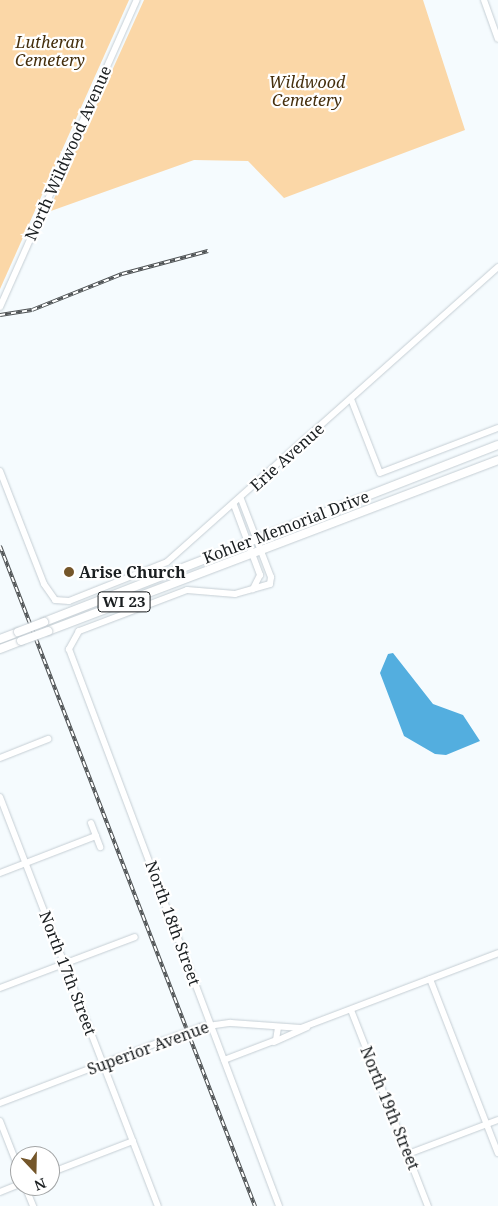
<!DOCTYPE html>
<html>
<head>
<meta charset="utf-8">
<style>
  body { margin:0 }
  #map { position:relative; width:498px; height:1206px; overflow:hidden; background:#f5fbfe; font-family:"Noto Serif",serif }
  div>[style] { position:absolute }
  .green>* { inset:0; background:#fbd7a7 }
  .water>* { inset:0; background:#53aedf }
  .roads { filter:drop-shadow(0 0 1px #c5ced4) drop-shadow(0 0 1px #c5ced4) }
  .minor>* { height:6px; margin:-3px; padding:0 3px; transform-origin:3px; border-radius:3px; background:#fff }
  .major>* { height:8px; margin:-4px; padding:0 4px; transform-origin:4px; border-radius:4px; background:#fff }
  .rail>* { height:4px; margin-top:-2px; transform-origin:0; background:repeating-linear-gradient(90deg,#fff 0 5.5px,#4f5355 0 11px); box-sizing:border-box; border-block:1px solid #4f5355 }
  .bridges { filter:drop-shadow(0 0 1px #c5ced4) drop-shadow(0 0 1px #c5ced4) }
  .minor-bridge>* { height:6px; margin:-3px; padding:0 3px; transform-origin:3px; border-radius:3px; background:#fff }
  .major-bridge>* { height:8px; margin:-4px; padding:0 4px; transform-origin:4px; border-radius:4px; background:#fff }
  .dots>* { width:14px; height:14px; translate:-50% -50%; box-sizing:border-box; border:2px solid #fff; border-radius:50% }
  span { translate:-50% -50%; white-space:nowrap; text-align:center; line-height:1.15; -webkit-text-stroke:4.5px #fff; paint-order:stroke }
  .shield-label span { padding:1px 4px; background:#fff; border:1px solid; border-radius:4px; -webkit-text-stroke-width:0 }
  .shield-label { font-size:15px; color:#1a1e20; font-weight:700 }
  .park-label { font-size:16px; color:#452f0d; font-style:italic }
  .street-label { font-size:16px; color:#1a1e20 }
  .poi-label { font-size:16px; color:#1a1e20; font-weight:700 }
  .left { translate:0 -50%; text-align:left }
  .north { position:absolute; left:10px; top:1146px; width:50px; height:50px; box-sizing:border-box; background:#fff; border:1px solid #a3a5a6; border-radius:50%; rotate:159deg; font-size:14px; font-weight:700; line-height:20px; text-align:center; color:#1a1e20 }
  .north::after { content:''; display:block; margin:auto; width:18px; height:22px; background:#74562a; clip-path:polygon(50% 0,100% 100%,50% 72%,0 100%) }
</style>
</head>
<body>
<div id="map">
  <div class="green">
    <i style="clip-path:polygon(0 0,129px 0,0 289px)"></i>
    <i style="clip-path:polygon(144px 0,423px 0,465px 130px,284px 198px,248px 161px,194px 160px,48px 212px)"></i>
  </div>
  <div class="water">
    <i style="clip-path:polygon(393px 653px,433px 704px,463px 715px,480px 741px,446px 755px,435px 754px,404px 736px,380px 673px,388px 654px)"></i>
  </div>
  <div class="roads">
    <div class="minor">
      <i style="left:484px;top:0;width:41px;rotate:70.3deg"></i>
      <i style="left:0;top:307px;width:336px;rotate:-66deg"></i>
      <i style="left:351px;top:399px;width:79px;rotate:68.6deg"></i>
      <i style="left:380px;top:473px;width:126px;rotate:-20.9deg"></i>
      <i style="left:0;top:471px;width:121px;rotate:68.7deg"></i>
      <i style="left:44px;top:584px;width:19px;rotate:55deg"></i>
      <i style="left:55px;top:600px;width:14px;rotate:4deg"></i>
      <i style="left:69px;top:601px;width:105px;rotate:-21.7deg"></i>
      <i style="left:167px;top:562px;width:443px;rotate:-41.7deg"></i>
      <i style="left:241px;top:499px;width:84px;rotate:69deg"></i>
      <i style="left:271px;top:577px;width:7px;rotate:98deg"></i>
      <i style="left:270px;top:584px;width:36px;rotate:164deg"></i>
      <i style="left:235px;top:594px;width:48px;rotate:-175.2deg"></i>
      <i style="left:187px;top:590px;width:116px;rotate:159.2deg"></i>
      <i style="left:79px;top:631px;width:21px;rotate:119deg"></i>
      <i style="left:69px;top:649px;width:595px;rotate:69.34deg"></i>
      <i style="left:234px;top:505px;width:75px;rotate:69.6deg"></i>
      <i style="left:260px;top:575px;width:16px;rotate:117deg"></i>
      <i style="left:0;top:758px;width:52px;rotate:-21.6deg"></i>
      <i style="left:0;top:797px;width:438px;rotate:68.9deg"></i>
      <i style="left:91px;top:823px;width:26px;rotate:69deg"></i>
      <i style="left:0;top:873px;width:103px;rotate:-21.1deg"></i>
      <i style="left:430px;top:979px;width:187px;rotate:68.7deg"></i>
      <i style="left:0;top:988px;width:144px;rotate:-20.7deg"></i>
      <i style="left:351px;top:1010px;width:211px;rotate:68.6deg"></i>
      <i style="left:201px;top:1027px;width:30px;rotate:-8deg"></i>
      <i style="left:231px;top:1023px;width:70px;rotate:4.1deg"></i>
      <i style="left:301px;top:1028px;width:211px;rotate:-20.8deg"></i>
      <i style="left:274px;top:1042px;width:36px;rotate:-24deg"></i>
      <i style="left:224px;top:1060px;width:56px;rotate:-21deg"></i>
      <i style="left:276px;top:1040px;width:12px;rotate:-81deg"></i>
      <i style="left:0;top:1103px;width:173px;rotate:-20.9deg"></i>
      <i style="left:0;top:1121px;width:55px;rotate:68.6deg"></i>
      <i style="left:408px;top:1154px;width:96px;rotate:-20.7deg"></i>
      <i style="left:50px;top:1173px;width:89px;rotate:-21.1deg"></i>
      <i style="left:25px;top:1186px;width:22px;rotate:68deg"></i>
      <i style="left:0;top:1192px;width:22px;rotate:-22deg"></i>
    </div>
    <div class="major">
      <i style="left:44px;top:622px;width:487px;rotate:-21.3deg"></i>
      <i style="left:48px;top:631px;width:481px;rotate:-20.8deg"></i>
      <i style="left:0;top:639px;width:19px;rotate:-21deg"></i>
      <i style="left:0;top:649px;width:22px;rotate:-21deg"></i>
    </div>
  </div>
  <div class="rail">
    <i style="left:0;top:315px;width:32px;rotate:-9deg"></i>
    <i style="left:32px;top:310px;width:97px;rotate:-21.8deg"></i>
    <i style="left:122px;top:274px;width:89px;rotate:-15deg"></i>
    <i style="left:0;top:546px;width:708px;rotate:68.88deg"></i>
  </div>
  <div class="bridges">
    <div class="minor-bridge">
      <i style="left:162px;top:1041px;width:41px;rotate:-19.7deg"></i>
    </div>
    <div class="major-bridge">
      <i style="left:18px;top:632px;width:28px;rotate:-21deg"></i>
      <i style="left:21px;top:641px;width:29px;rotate:-20deg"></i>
    </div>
  </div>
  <div class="dots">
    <i style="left:69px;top:572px;background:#74562a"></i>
  </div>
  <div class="shield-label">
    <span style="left:124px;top:602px">WI 23</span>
  </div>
  <div class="park-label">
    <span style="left:50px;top:51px">Lutheran<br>Cemetery</span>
    <span style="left:307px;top:91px">Wildwood<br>Cemetery</span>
  </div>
  <div class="street-label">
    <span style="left:68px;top:153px;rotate:-66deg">North Wildwood Avenue</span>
    <span style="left:287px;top:457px;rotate:-42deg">Erie Avenue</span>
    <span style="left:286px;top:527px;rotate:-21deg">Kohler Memorial Drive</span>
    <span style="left:173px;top:923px;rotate:70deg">North 18th Street</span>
    <span style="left:68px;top:973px;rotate:69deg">North 17th Street</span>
    <span style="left:148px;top:1048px;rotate:-20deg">Superior Avenue</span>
    <span style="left:390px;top:1108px;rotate:68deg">North 19th Street</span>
  </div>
  <div class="poi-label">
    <span class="left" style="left:79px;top:572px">Arise Church</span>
  </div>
  <div class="north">N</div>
</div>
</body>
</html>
